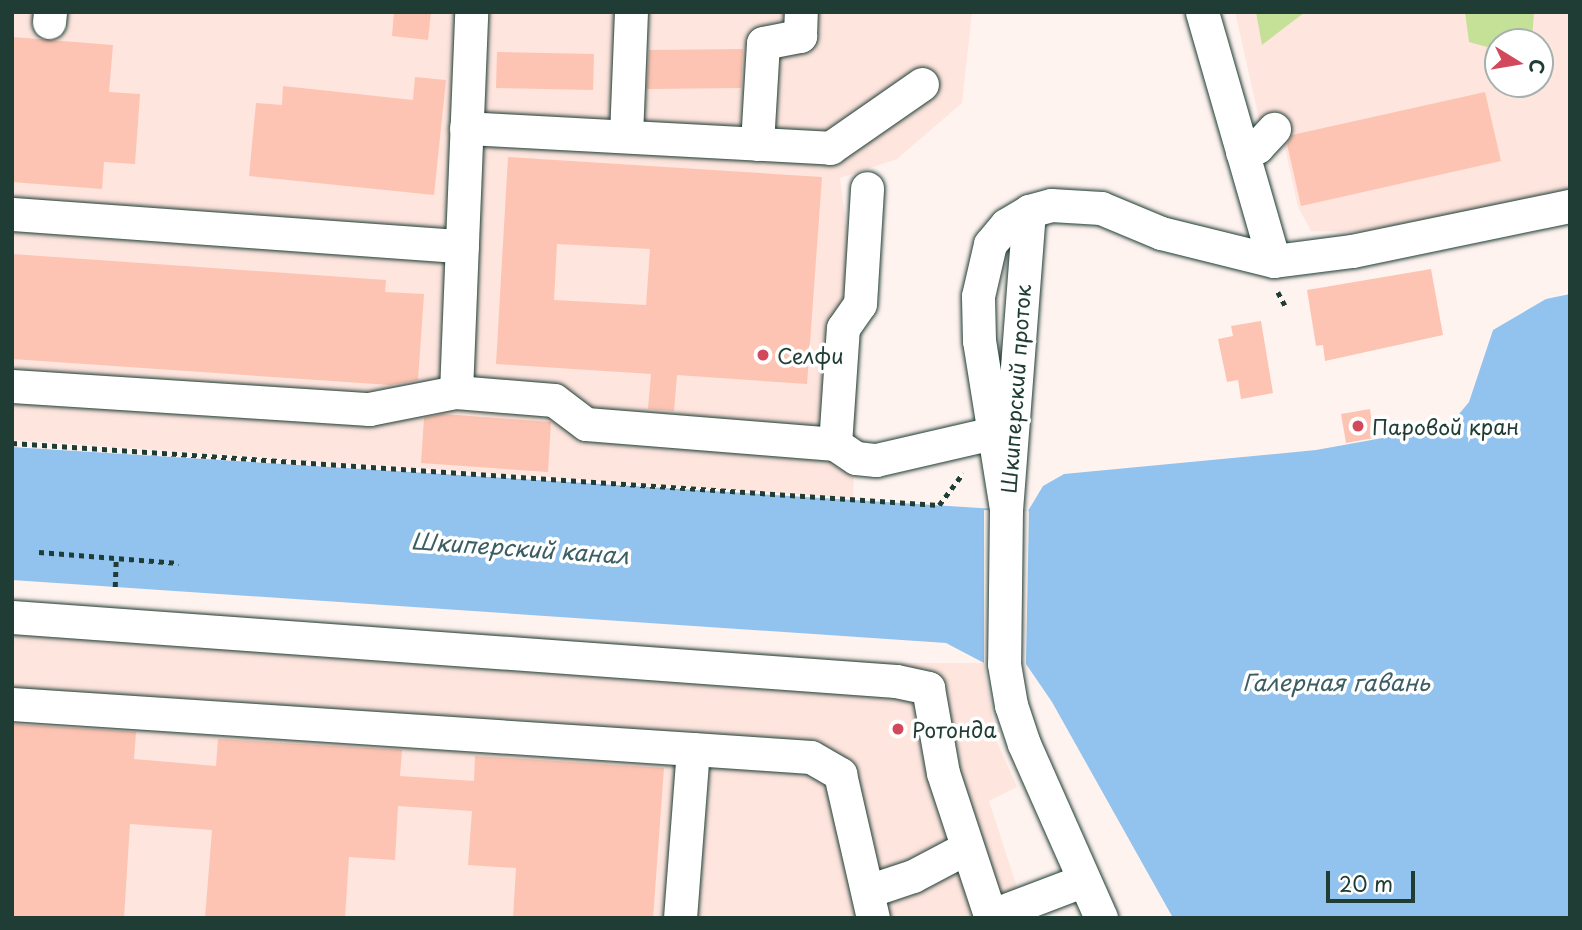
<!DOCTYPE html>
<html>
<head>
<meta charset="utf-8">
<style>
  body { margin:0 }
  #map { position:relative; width:1582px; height:930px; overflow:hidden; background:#fff3f0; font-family:"Playpen Sans",sans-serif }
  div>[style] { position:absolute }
  .built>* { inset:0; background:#fee5de }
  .green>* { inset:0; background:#c5e198 }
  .water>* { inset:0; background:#92c3ee }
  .pier>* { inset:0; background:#fff3f0 }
  .building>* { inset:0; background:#fdc4b3 }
  .path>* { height:4.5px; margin-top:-2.25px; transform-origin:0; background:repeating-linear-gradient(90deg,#1f3d34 0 5px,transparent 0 10px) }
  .roads { filter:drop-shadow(0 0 2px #1f3d34) drop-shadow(0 0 2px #1f3d34) }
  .minor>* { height:33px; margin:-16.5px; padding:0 16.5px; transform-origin:16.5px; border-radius:16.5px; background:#fff }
  .dots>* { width:19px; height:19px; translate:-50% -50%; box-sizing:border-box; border:4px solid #fff; border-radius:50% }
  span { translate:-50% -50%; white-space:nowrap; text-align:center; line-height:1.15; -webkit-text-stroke:7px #fff; paint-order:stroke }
  .poi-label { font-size:21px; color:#1f3d34 }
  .left { translate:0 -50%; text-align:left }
  .street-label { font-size:21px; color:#1f3d34 }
  .water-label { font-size:23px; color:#3c5e62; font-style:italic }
  .frame { position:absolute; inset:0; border:14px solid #1f3d34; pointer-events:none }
  .north { position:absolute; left:1484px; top:28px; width:70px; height:70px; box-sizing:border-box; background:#fff; border:2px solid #a5b1ae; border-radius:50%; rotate:101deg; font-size:19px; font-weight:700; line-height:28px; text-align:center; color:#1f3d34 }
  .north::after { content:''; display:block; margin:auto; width:24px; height:32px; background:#d1495b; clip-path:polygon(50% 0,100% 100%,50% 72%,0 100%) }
  .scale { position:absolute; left:1326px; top:871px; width:89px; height:32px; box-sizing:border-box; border:4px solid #1f3d34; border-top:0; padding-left:9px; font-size:21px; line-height:24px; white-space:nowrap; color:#1f3d34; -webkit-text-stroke:5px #fff; paint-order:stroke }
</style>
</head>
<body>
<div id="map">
  <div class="built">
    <i style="clip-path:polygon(12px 12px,972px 12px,962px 103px,897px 159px,840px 178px,860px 327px,853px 498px,12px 440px)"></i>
    <i style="clip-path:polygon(evenodd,1235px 12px,1570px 12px,1570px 195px,1358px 232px,1311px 231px,1298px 207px,1283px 139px,1260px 123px,1235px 12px,1498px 42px,1540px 42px,1540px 84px,1498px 84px,1498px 42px)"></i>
    <i style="clip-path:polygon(12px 600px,898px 663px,984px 663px,996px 740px,1017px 787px,989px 801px,1027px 918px,12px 918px)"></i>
  </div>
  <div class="green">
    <i style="clip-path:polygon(1256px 12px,1305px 12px,1262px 45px)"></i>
    <i style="clip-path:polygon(1465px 12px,1534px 12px,1532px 39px,1498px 42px,1498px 50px,1469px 42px)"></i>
  </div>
  <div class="water">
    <i style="clip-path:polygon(1570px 294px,1570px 918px,1173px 918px,1052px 702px,1026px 664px,984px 663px,946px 643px,12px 580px,12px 447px,1028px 511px,1043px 486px,1064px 474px,1316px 450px,1449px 426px,1469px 402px,1493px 330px,1546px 299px)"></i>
  </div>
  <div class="pier">
    <i style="clip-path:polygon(984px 510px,1029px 511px,1026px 664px,984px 663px)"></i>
  </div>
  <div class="building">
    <i style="clip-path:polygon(394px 12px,431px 12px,428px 40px,392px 36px)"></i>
    <i style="clip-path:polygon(12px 37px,113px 45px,109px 92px,140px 94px,135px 164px,104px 162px,102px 189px,12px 182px)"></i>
    <i style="clip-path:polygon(743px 49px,741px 88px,647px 89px,649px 50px)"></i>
    <i style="clip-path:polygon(497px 52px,594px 54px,593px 90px,496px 88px)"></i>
    <i style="clip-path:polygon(415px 77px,446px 80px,434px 195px,249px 176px,256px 103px,282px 105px,283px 86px,413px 100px)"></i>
    <i style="clip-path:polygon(1485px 92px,1501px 161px,1301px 206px,1287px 144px,1292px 135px)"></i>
    <i style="clip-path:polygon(evenodd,508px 157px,822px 177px,807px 384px,677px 375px,674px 411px,648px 409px,651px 374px,496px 364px,508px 157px,557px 244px,650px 249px,646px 305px,554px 300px,557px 244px)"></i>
    <i style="clip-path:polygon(12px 254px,386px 280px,385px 292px,424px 294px,418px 380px,390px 385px,12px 359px)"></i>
    <i style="clip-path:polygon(1431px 269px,1443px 335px,1325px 361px,1323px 345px,1316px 346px,1307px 290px)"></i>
    <i style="clip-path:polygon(1261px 321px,1273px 393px,1241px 399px,1238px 380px,1227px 382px,1218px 339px,1233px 336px,1231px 326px)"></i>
    <i style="clip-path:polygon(1370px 409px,1374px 438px,1346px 443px,1341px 414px)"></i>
    <i style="clip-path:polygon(443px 414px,551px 422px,548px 472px,421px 463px,424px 418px)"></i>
    <i style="clip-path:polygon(12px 724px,136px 732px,134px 759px,216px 766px,218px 739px,402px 750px,400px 776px,474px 781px,475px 756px,664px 768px,653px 918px,513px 918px,516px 868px,468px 865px,472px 811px,398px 806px,395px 860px,349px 857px,345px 918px,205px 918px,212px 830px,130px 824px,124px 918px,12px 918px)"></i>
  </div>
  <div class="path">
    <i style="left:1278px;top:292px;width:15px;rotate:62deg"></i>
    <i style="left:12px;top:443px;width:929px;rotate:3.83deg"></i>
    <i style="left:939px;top:505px;width:40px;rotate:-53deg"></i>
    <i style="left:39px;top:552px;width:140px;rotate:4.5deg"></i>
    <i style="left:115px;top:587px;width:29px;rotate:-88deg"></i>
  </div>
  <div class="roads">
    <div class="minor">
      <i style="left:1202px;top:12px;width:259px;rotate:73.9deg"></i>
      <i style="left:49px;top:22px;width:10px;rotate:-84deg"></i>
      <i style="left:466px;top:128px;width:365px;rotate:3.1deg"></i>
      <i style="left:830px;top:148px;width:112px;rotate:-34.8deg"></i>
      <i style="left:626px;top:136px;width:124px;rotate:-87.7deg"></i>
      <i style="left:757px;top:144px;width:101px;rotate:-86.6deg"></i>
      <i style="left:763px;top:43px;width:38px;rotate:-11deg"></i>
      <i style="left:800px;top:36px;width:24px;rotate:-88deg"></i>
      <i style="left:1242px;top:152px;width:16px;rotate:-18deg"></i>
      <i style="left:1257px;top:147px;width:25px;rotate:-47deg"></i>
      <i style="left:1029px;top:211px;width:299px;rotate:94.4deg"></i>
      <i style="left:1006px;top:509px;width:155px;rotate:90.7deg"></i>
      <i style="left:1004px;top:664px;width:42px;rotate:80.3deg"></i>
      <i style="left:1011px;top:705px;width:41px;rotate:71.6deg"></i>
      <i style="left:1024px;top:744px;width:190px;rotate:66.1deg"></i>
      <i style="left:12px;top:214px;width:451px;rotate:4.1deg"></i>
      <i style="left:12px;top:386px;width:358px;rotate:3.7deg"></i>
      <i style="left:369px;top:409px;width:89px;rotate:-11.1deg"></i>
      <i style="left:456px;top:392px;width:98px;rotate:4.7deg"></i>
      <i style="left:554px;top:400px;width:40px;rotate:37deg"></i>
      <i style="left:586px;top:424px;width:250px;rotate:4.6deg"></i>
      <i style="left:835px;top:444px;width:25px;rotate:34deg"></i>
      <i style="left:856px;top:458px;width:20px;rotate:6deg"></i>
      <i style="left:876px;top:460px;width:120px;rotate:-13deg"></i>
      <i style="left:456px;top:392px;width:380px;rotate:-87.7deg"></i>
      <i style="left:835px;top:444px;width:116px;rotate:-86.1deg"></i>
      <i style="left:843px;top:328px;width:29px;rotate:-55deg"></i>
      <i style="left:860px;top:304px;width:116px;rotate:-86.5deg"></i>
      <i style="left:1006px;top:509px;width:170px;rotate:-99.1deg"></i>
      <i style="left:979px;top:341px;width:45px;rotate:-91.3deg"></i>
      <i style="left:978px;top:296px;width:53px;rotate:-77deg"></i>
      <i style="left:990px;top:244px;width:25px;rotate:-50deg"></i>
      <i style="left:1006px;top:225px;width:27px;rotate:-31deg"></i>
      <i style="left:1029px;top:211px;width:23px;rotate:-15deg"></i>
      <i style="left:1051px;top:205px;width:50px;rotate:3.4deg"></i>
      <i style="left:1101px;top:208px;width:65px;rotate:22.6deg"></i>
      <i style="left:1161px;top:233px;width:116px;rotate:13.9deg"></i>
      <i style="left:1274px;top:261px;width:79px;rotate:-7.3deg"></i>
      <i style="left:1352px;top:251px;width:223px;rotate:-11.7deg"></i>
      <i style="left:12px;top:617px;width:886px;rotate:4.14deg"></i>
      <i style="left:896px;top:681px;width:33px;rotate:12deg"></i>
      <i style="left:928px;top:688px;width:86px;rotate:80deg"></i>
      <i style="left:943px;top:773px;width:153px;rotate:71.7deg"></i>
      <i style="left:12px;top:704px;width:682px;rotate:3.78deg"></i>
      <i style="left:868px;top:891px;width:47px;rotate:-18.4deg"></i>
      <i style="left:913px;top:876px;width:60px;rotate:-27.8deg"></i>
      <i style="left:990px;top:916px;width:98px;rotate:-20.8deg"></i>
      <i style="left:680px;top:918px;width:169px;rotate:-85.6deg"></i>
      <i style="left:693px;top:749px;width:118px;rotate:3.9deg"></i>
      <i style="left:811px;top:757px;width:34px;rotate:30deg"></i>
      <i style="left:840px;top:774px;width:148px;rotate:77.1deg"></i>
    </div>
  </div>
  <div class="dots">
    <i style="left:763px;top:355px;background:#d1495b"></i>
    <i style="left:1358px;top:426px;background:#d1495b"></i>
    <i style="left:898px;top:729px;background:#d1495b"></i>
  </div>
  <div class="poi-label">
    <span class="left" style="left:777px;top:355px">Селфи</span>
    <span class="left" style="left:1372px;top:426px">Паровой кран</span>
    <span class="left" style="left:912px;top:729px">Ротонда</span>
  </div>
  <div class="street-label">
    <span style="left:1015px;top:389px;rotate:-86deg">Шкиперский проток</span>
  </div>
  <div class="water-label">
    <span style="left:520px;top:548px;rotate:4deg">Шкиперский канал</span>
    <span style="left:1336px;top:682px">Галерная гавань</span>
  </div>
  <div class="frame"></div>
  <div class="north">С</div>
  <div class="scale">20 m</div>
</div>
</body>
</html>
